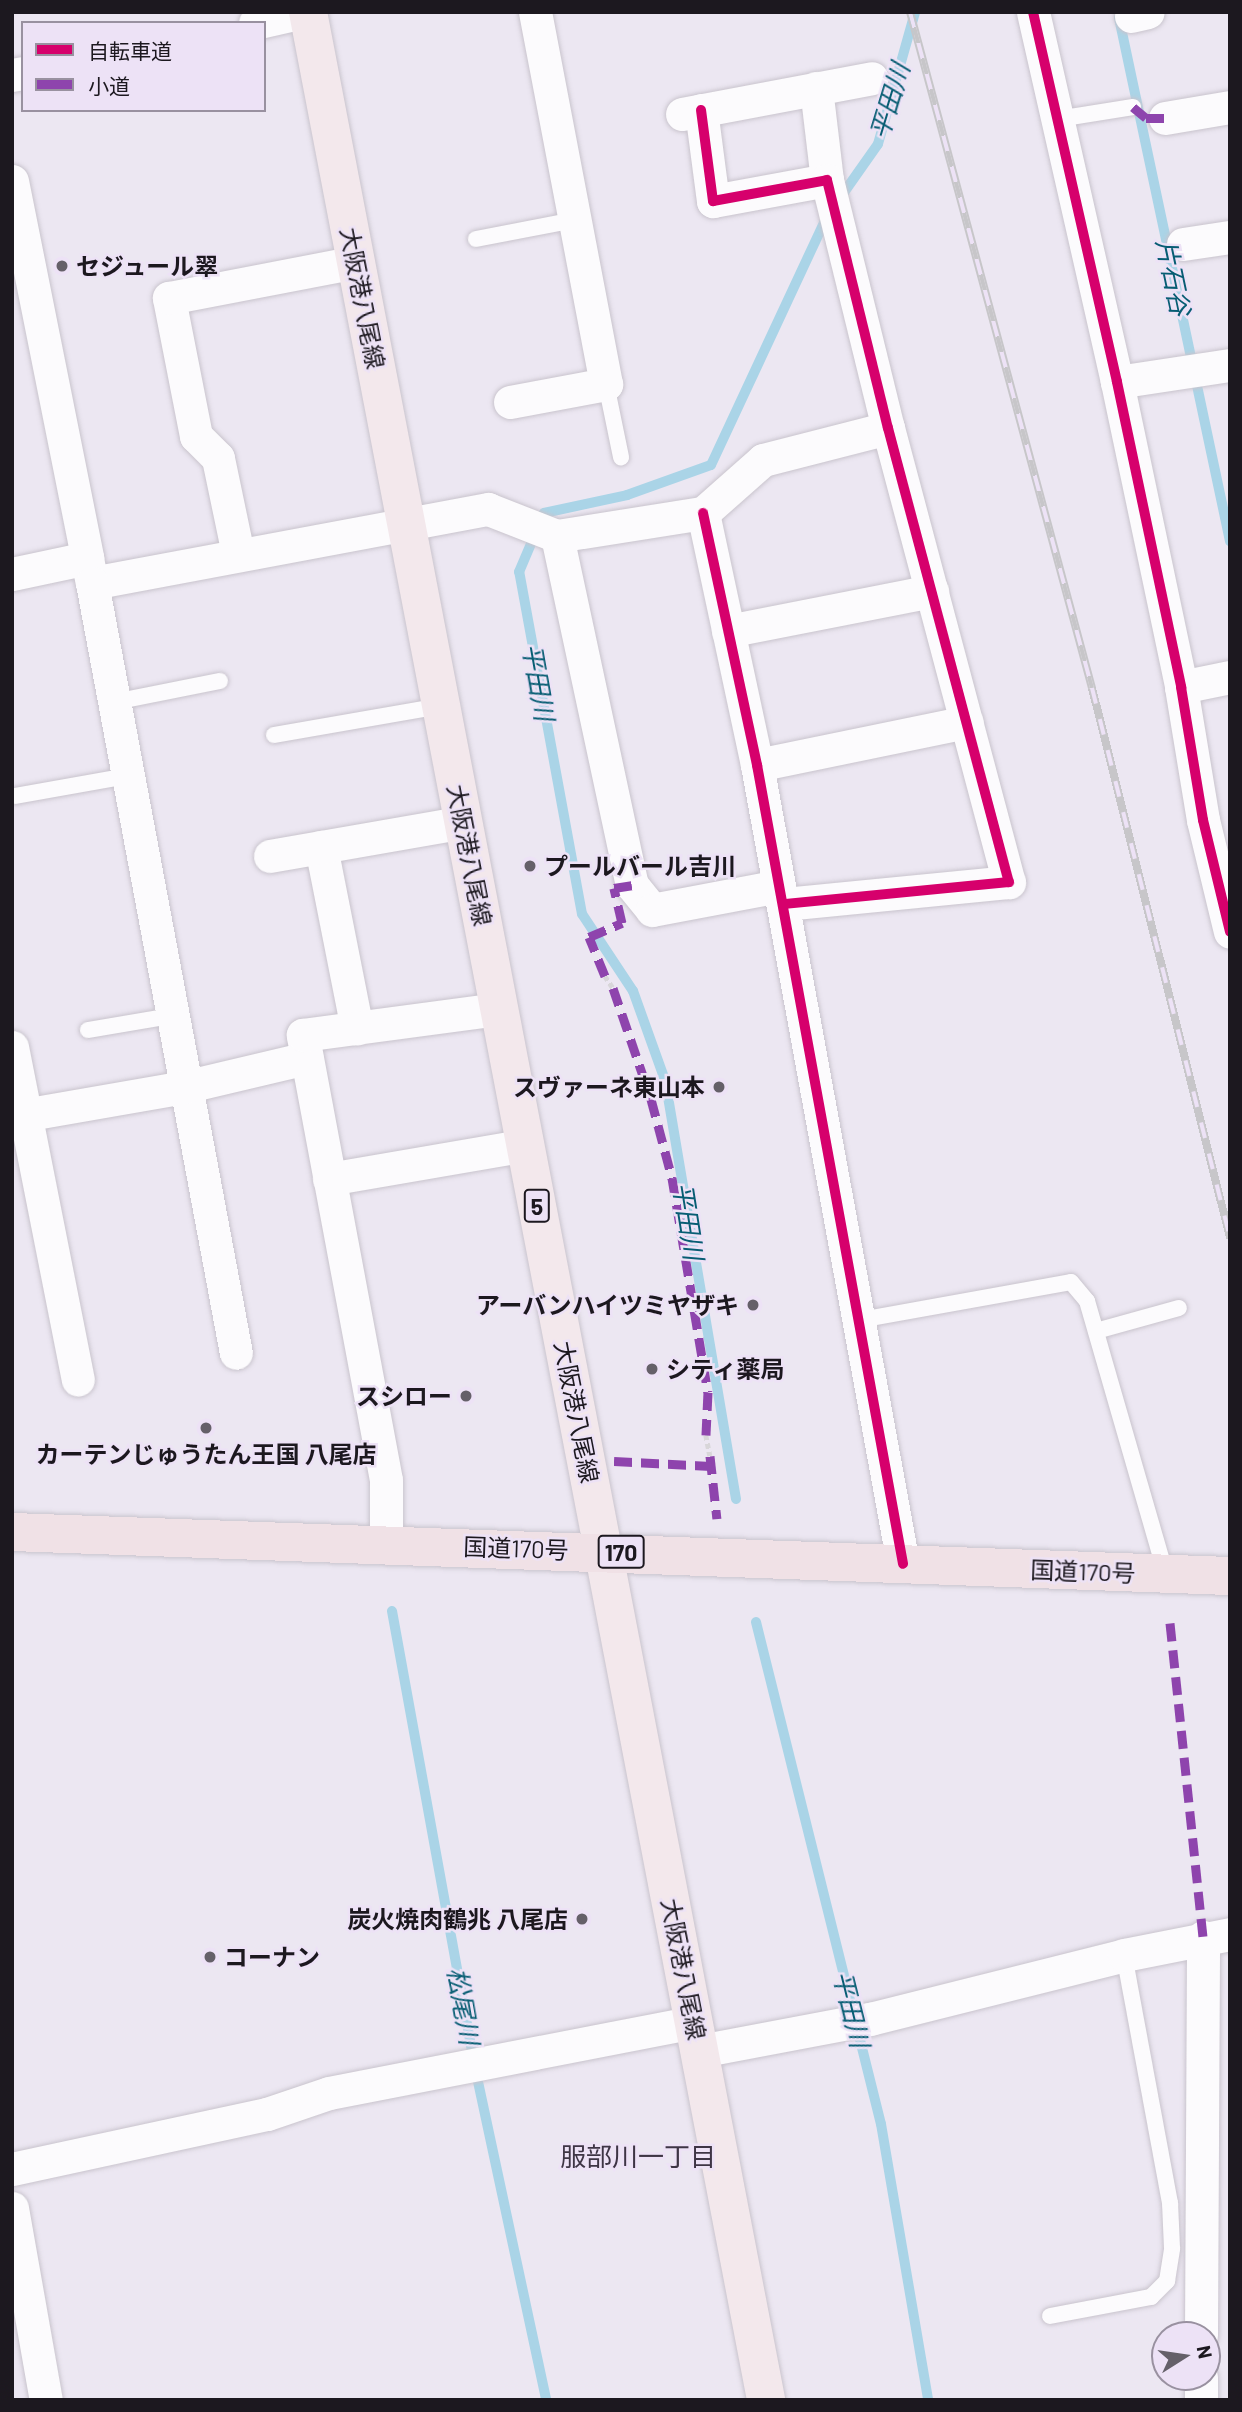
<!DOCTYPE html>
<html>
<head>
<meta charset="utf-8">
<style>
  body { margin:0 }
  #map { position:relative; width:1242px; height:2412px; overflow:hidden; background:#ece7f2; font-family:Barlow,"Noto Sans JP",sans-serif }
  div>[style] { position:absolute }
  .stream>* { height:10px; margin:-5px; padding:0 5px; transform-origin:5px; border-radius:5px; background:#aad4e7 }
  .path>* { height:4.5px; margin-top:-2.25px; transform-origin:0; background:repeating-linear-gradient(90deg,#d8d6d9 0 5px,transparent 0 8.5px) }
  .roads { filter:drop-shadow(0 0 2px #c9c4cd) drop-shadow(0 0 2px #c9c4cd) }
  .service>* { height:16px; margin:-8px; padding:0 8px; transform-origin:8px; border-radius:8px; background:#fcfbfd }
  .minor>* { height:33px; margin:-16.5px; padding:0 16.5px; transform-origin:16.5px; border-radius:16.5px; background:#fcfbfd }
  .primary>* { height:38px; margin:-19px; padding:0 19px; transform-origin:19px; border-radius:19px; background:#f3e8ec }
  .trunk>* { height:38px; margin:-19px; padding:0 19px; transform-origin:19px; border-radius:19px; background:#f0e1e6 }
  .rail>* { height:8px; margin-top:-4px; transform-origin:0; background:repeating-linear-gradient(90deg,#ede2f6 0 16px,#c7c6c9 0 32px); box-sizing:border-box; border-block:2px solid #c7c6c9 }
  .quiet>* { height:9px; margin-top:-4.5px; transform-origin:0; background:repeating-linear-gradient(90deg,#8e44ad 0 18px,transparent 0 27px) }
  .cycleway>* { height:10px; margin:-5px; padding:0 5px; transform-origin:5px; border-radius:5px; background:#d6006c }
  .dots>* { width:19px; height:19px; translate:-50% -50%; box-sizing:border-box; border:4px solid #ede2f6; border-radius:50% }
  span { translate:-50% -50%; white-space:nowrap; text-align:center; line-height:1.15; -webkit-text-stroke:5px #ede2f6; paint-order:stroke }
  .shield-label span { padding:2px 5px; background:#ede2f6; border:2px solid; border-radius:5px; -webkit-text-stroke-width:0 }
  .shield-label { font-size:23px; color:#1c181f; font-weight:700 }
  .poi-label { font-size:24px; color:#1c181f; font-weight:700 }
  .left { translate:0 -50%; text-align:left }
  .right { translate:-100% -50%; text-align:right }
  .street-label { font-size:24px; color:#1c181f }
  .water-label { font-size:26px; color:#075d73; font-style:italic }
  .neighbourhood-label { font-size:26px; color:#3e3545 }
  .frame { position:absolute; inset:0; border:14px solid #1c181f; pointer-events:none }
  .legend { position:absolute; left:21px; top:21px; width:245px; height:91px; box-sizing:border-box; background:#ede2f6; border:2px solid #9991a0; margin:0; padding:9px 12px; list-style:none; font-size:21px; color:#1c181f }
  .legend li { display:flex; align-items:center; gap:14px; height:35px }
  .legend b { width:35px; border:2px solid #9991a0 }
  .north { position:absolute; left:1151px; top:2321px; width:70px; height:70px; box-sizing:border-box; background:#ede2f6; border:2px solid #9991a0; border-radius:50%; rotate:78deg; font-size:19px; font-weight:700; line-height:28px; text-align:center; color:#1c181f }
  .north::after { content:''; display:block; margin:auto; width:24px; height:32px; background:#656069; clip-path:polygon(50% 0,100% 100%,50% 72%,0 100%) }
</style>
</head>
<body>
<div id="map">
  <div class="stream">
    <i style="left:1119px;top:18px;width:535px;rotate:78.02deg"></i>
    <i style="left:840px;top:198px;width:66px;rotate:-54.9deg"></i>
    <i style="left:878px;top:144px;width:137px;rotate:-74.3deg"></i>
    <i style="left:736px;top:1499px;width:422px;rotate:-99.6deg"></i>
    <i style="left:666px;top:1083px;width:98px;rotate:-109.7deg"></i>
    <i style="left:633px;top:991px;width:92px;rotate:-123.5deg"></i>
    <i style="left:582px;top:914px;width:348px;rotate:-100.4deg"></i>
    <i style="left:519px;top:572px;width:64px;rotate:-67deg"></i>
    <i style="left:544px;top:513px;width:85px;rotate:-12.2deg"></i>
    <i style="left:627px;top:495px;width:89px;rotate:-19.7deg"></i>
    <i style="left:711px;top:465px;width:275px;rotate:-65deg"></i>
    <i style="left:392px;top:1611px;width:474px;rotate:79.7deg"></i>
    <i style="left:477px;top:2077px;width:330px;rotate:77.9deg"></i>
    <i style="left:756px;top:1622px;width:517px;rotate:76.02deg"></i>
    <i style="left:881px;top:2124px;width:280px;rotate:80.3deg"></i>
  </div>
  <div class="path">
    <i style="left:605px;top:976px;width:14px;rotate:56deg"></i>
    <i style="left:706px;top:1435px;width:21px;rotate:79deg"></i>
  </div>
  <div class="roads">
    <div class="service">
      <i style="left:1058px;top:119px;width:76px;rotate:-9.1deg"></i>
      <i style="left:476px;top:239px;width:101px;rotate:-10.9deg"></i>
      <i style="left:606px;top:384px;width:75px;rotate:78.4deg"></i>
      <i style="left:114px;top:702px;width:108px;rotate:-11.2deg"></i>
      <i style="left:274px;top:735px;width:169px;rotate:-9.9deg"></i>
      <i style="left:15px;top:796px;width:114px;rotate:-10.1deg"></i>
      <i style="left:88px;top:1030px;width:84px;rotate:-9.6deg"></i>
      <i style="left:860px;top:1320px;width:214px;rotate:-10.2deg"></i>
      <i style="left:1071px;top:1282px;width:25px;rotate:50deg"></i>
      <i style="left:1087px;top:1301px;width:282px;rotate:73.9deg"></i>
      <i style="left:1096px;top:1331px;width:86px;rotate:-15.5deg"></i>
      <i style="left:1050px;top:2316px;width:103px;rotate:-10.7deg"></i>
      <i style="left:1151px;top:2297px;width:23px;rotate:-45deg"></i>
      <i style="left:1167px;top:2281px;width:33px;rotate:-81deg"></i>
      <i style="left:1172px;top:2248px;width:45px;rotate:-92.5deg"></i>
      <i style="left:1170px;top:2203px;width:252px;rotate:-100.5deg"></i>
    </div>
    <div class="minor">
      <i style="left:1033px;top:12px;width:379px;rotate:77.2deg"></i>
      <i style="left:1117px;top:382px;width:312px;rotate:78.1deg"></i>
      <i style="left:1181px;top:687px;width:135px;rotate:80.6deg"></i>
      <i style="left:1203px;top:820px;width:115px;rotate:76.4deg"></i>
      <i style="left:1131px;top:16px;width:17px;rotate:-13deg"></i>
      <i style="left:255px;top:23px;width:49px;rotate:-12.9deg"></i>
      <i style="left:12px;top:75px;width:11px;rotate:-10deg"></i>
      <i style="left:816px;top:88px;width:93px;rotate:83.2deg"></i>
      <i style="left:701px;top:110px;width:92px;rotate:82.5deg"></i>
      <i style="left:713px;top:201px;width:116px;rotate:-10.4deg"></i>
      <i style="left:827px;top:180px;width:255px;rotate:76.2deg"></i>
      <i style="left:888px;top:428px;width:470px;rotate:75.1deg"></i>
      <i style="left:1009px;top:882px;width:227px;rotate:174.4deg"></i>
      <i style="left:682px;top:114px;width:193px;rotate:-10.7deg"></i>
      <i style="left:1165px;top:118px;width:66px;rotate:-9.6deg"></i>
      <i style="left:12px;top:181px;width:384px;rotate:78.7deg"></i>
      <i style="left:1183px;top:244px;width:48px;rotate:-8.5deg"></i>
      <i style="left:1117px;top:382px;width:114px;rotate:-8.6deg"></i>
      <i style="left:510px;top:402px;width:98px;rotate:-10.6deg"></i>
      <i style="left:606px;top:384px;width:379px;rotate:-100.8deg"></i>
      <i style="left:703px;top:513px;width:258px;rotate:77.9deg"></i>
      <i style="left:757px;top:765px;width:812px;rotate:79.64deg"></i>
      <i style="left:557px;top:536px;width:357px;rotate:77.9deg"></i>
      <i style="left:632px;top:885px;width:32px;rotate:51deg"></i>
      <i style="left:652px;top:910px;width:129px;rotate:-10.7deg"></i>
      <i style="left:238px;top:554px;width:98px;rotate:-101.8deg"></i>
      <i style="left:218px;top:458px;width:31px;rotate:-135deg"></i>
      <i style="left:196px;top:436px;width:141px;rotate:-101.1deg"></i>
      <i style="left:169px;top:298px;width:190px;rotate:-10.9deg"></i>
      <i style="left:12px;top:574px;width:77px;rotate:-12deg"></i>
      <i style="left:87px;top:558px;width:25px;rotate:79deg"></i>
      <i style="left:92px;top:583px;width:403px;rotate:-10.6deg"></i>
      <i style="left:488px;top:509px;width:74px;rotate:21.4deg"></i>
      <i style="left:557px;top:536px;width:148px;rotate:-9deg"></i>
      <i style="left:703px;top:513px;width:80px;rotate:-41.5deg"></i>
      <i style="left:763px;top:460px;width:129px;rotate:-14.4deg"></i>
      <i style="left:92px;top:583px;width:783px;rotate:79.41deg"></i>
      <i style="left:728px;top:631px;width:208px;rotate:-11.1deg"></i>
      <i style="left:1181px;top:687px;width:50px;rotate:-11.5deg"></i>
      <i style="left:757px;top:765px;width:214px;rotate:-11.6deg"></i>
      <i style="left:321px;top:847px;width:185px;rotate:78.8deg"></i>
      <i style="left:270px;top:856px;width:197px;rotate:-9.9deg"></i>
      <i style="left:12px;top:1047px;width:339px;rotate:78.8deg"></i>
      <i style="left:12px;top:1117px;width:175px;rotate:-9.9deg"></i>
      <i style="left:184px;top:1087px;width:126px;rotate:-13.3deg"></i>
      <i style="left:329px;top:1179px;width:200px;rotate:-9.8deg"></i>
      <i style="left:386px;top:1543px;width:63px;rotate:-90deg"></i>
      <i style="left:386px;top:1480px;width:453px;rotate:-100.6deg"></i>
      <i style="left:303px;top:1035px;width:198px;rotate:-7.6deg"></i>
      <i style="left:700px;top:2051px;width:173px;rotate:-10.7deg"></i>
      <i style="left:870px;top:2019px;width:262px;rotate:-14.1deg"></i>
      <i style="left:1124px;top:1955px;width:108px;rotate:-11.2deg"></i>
      <i style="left:12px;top:2169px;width:261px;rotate:-12.2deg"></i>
      <i style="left:267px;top:2114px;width:65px;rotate:-18.7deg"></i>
      <i style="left:329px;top:2093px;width:373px;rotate:-11deg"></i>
      <i style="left:12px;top:2208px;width:195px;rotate:80deg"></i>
      <i style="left:1201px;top:2335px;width:398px;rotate:-89.7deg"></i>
      <i style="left:1201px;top:2377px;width:23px;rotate:90deg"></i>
    </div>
    <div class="primary">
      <i style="left:308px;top:12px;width:2432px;rotate:79.14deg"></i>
    </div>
    <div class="trunk">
      <i style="left:12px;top:1532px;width:1219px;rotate:2.07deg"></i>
    </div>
  </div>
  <div class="rail">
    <i style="left:910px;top:12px;width:700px;rotate:74.93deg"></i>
    <i style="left:1092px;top:688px;width:567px;rotate:75.91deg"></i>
  </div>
  <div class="quiet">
    <i style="left:1133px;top:107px;width:17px;rotate:40deg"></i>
    <i style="left:1146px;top:118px;width:19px"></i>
    <i style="left:605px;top:976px;width:42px;rotate:-112.3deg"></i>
    <i style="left:589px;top:937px;width:36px;rotate:-23deg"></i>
    <i style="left:622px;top:923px;width:36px;rotate:-103deg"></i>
    <i style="left:614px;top:888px;width:18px;rotate:-9deg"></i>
    <i style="left:613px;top:988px;width:117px;rotate:71.1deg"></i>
    <i style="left:651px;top:1099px;width:82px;rotate:75.1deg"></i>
    <i style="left:672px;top:1178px;width:217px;rotate:80.5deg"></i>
    <i style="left:708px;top:1392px;width:43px;rotate:92.7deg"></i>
    <i style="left:710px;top:1456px;width:63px;rotate:83.7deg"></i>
    <i style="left:614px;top:1461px;width:97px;rotate:3deg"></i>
    <i style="left:1170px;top:1623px;width:316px;rotate:84deg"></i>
  </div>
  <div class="cycleway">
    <i style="left:1033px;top:12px;width:379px;rotate:77.2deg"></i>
    <i style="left:1117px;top:382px;width:312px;rotate:78.1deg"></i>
    <i style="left:1181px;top:687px;width:135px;rotate:80.6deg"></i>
    <i style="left:1203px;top:820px;width:115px;rotate:76.4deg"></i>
    <i style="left:701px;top:110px;width:92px;rotate:82.5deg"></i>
    <i style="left:713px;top:201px;width:116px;rotate:-10.4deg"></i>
    <i style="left:827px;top:180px;width:255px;rotate:76.2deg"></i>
    <i style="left:888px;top:428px;width:470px;rotate:75.1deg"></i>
    <i style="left:1009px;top:882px;width:227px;rotate:174.4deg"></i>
    <i style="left:703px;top:513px;width:258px;rotate:77.9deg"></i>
    <i style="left:757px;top:765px;width:812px;rotate:79.64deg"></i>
  </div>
  <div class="dots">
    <i style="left:62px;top:266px;background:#656069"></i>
    <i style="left:530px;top:866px;background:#656069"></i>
    <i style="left:719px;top:1087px;background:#656069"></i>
    <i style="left:753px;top:1305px;background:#656069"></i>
    <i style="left:652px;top:1369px;background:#656069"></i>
    <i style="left:466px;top:1396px;background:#656069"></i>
    <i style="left:206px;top:1428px;background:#656069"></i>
    <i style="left:582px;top:1919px;background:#656069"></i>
    <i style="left:210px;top:1957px;background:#656069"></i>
  </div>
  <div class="shield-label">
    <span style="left:537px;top:1206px">5</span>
    <span style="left:621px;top:1552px">170</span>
  </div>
  <div class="poi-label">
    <span class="left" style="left:76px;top:266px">セジュール翠</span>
    <span class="left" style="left:544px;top:866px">プールバール吉川</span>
    <span class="right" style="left:705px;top:1087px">スヴァーネ東山本</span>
    <span class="right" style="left:739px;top:1305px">アーバンハイツミヤザキ</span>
    <span class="left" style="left:666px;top:1369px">シティ薬局</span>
    <span class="right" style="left:452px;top:1396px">スシロー</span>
    <span style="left:206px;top:1454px">カーテンじゅうたん王国 八尾店</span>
    <span class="right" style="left:568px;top:1919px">炭火焼肉鶴兆 八尾店</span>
    <span class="left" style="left:224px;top:1957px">コーナン</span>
  </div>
  <div class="street-label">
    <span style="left:363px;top:298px;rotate:79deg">大阪港八尾線</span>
    <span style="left:470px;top:855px;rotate:79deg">大阪港八尾線</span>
    <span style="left:577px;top:1412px;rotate:79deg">大阪港八尾線</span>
    <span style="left:516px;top:1548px;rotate:2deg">国道170号</span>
    <span style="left:1083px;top:1571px;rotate:2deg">国道170号</span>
    <span style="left:684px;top:1969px;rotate:79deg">大阪港八尾線</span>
  </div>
  <div class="water-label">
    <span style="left:889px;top:101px;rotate:-73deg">平田川</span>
    <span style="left:1174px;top:277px;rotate:78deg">片石谷</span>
    <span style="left:539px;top:682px;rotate:80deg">平田川</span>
    <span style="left:689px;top:1221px;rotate:81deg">平田川</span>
    <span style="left:464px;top:2006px;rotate:80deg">松尾川</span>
    <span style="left:852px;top:2009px;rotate:76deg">平田川</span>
  </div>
  <div class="neighbourhood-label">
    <span style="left:638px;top:2156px">服部川一丁目</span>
  </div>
  <div class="frame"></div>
  <ul class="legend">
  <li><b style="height:9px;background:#d6006c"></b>自転車道</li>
  <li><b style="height:9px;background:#8e44ad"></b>小道</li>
  </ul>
  <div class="north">N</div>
</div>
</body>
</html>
